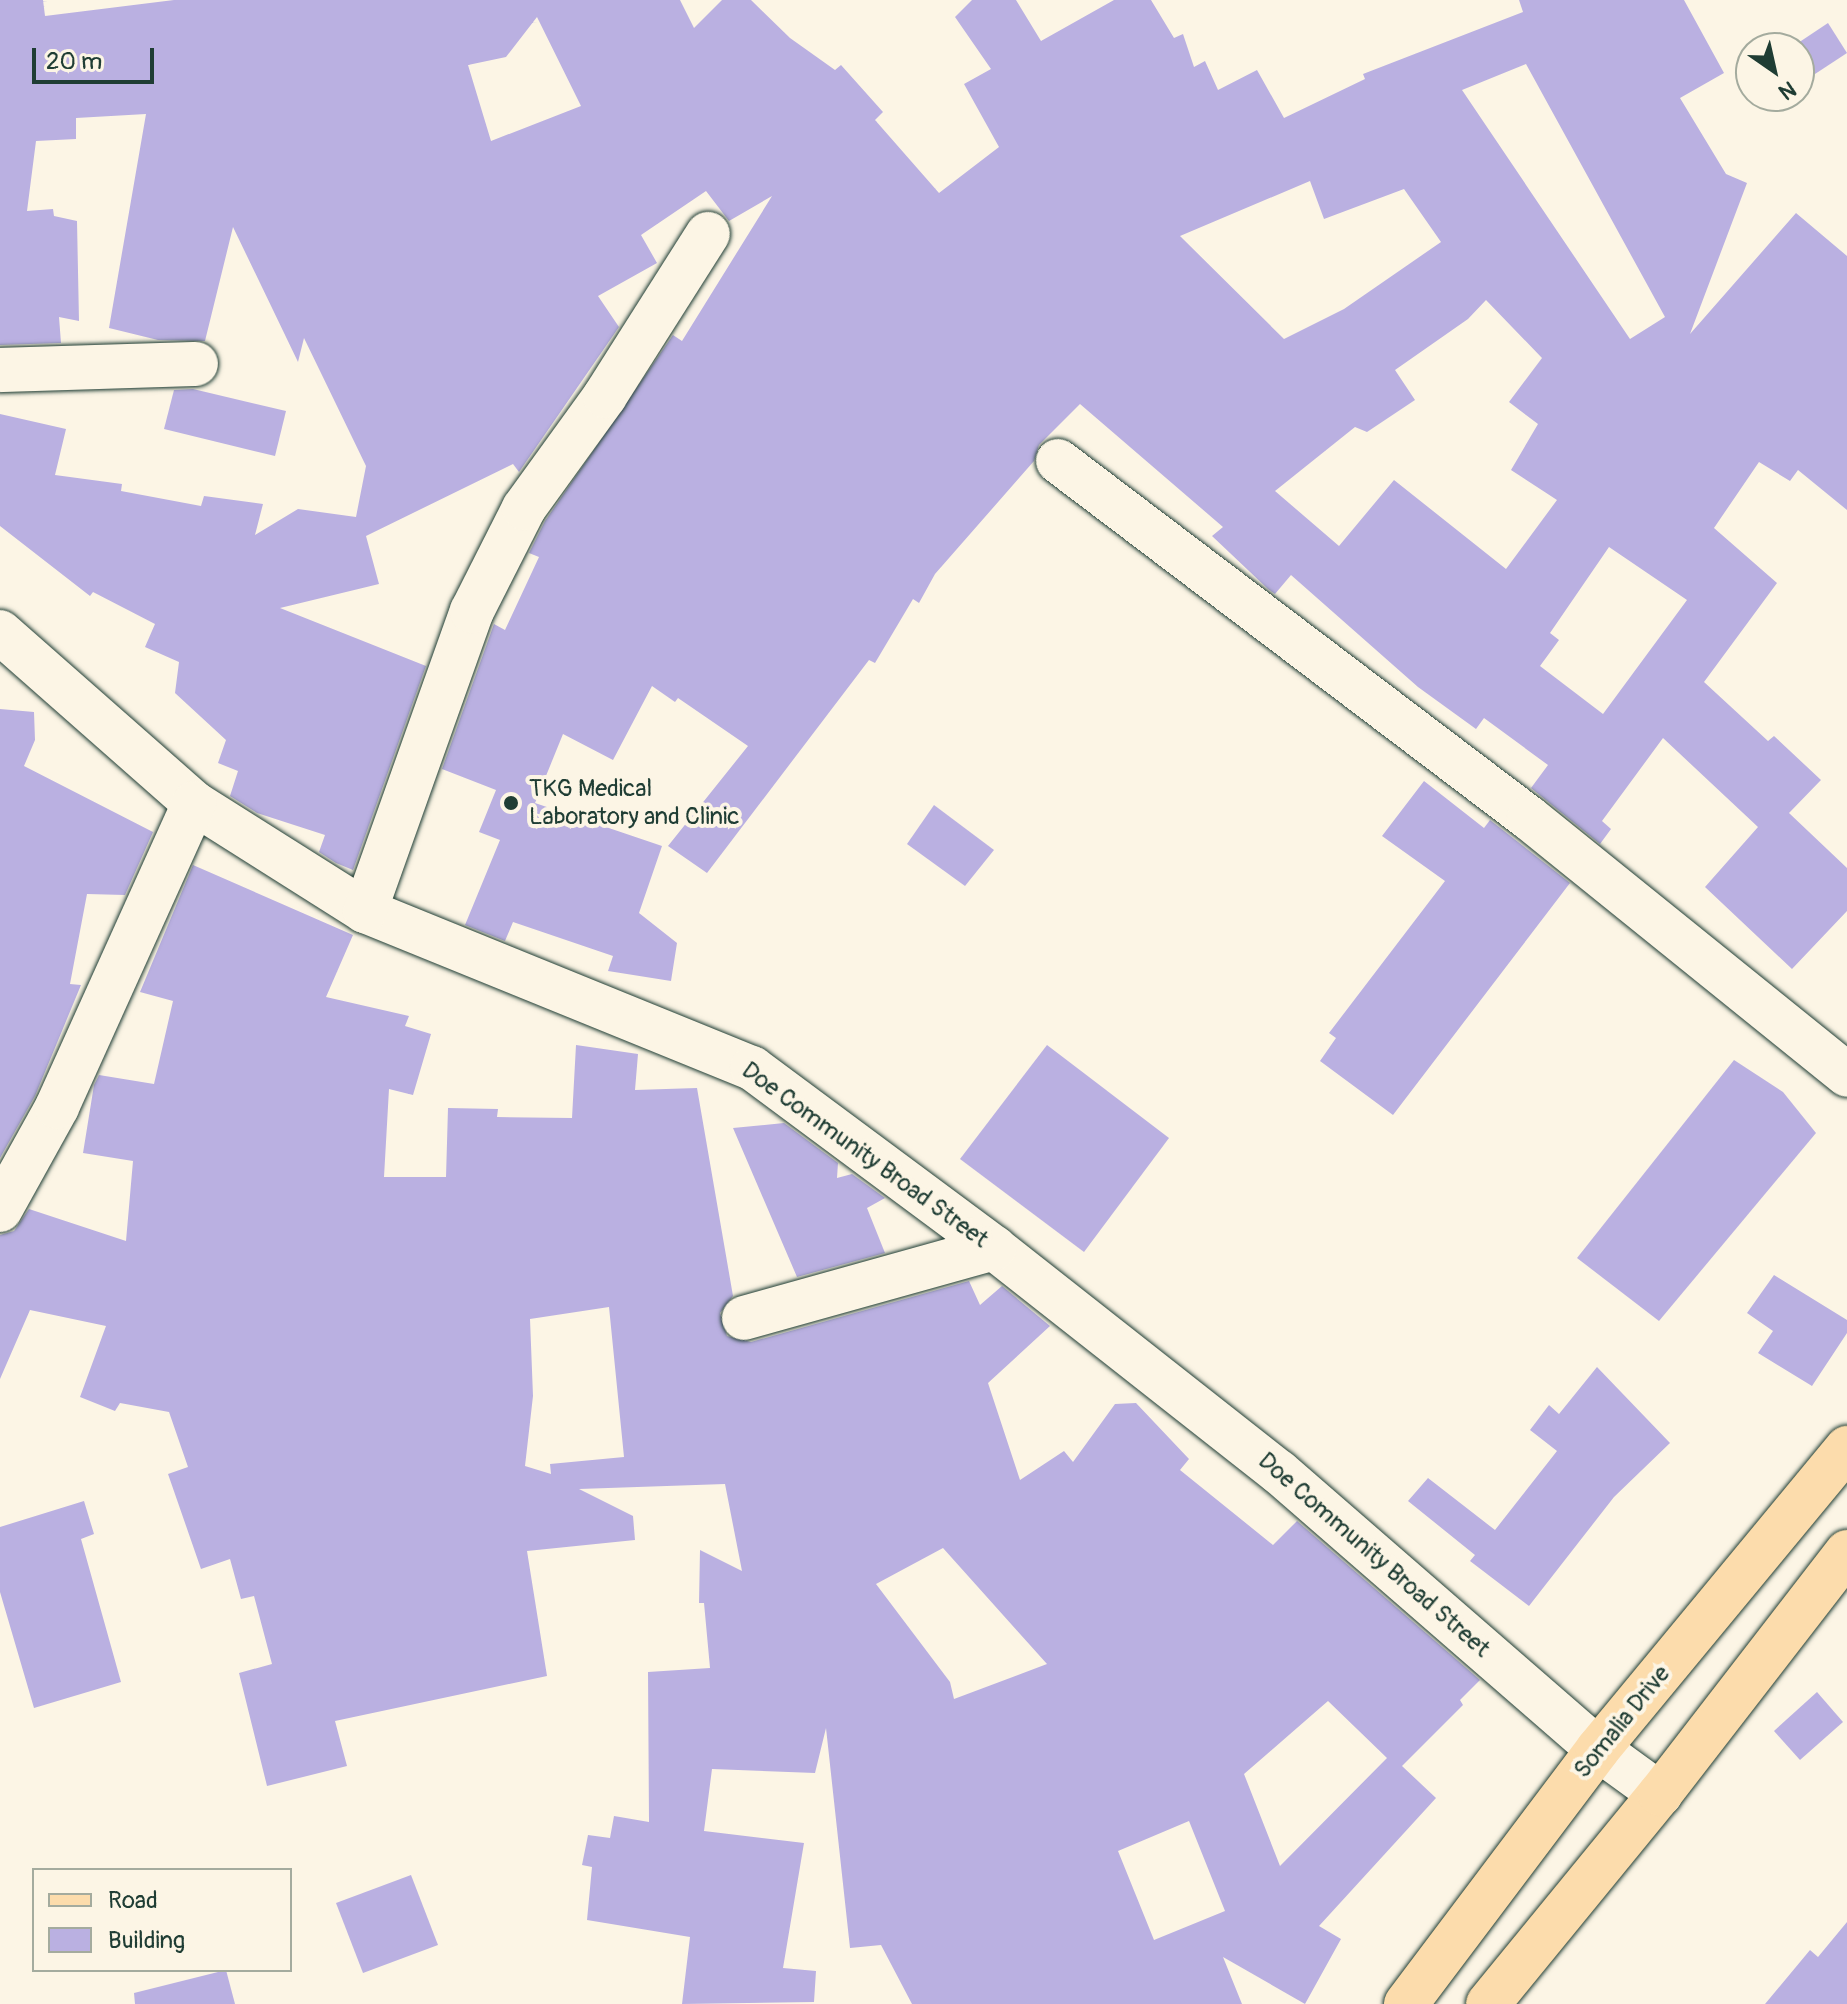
<!DOCTYPE html>
<html>
<head>
<meta charset="utf-8">
<style>
  body { margin:0 }
  #map { position:relative; width:1847px; height:2004px; overflow:hidden; background:#fcf5e5; font-family:Pangolin,sans-serif }
  div>[style] { position:absolute }
  .building>* { inset:0; background:#bab0e1 }
  .roads { filter:drop-shadow(0 0 2px #1f3d34) drop-shadow(0 0 2px #1f3d34) }
  .minor>* { height:44px; margin:-22px; padding:0 22px; transform-origin:22px; border-radius:22px; background:#fcf5e5 }
  .major>* { height:44px; margin:-22px; padding:0 22px; transform-origin:22px; border-radius:22px; background:#fcdcac }
  .dots>* { width:22px; height:22px; translate:-50% -50%; box-sizing:border-box; border:4px solid #fcf5e5; border-radius:50% }
  span { translate:-50% -50%; white-space:nowrap; text-align:center; line-height:1.15; -webkit-text-stroke:8px #fcf5e5; paint-order:stroke }
  .poi-label { font-size:24px; color:#1f3d34 }
  .left { translate:0 -50%; text-align:left }
  .street-label { font-size:24px; color:#1f3d34 }
  .legend { position:absolute; left:32px; top:1868px; width:260px; height:104px; box-sizing:border-box; background:#fcf5e5; border:2px solid #a4ab9e; margin:0; padding:10px 14px; list-style:none; font-size:24px; color:#1f3d34 }
  .legend li { display:flex; align-items:center; gap:16px; height:40px }
  .legend b { width:40px; border:2px solid #a4ab9e }
  .north { position:absolute; left:1735px; top:32px; width:80px; height:80px; box-sizing:border-box; background:#fcf5e5; border:2px solid #a4ab9e; border-radius:50%; rotate:146deg; font-size:22px; font-weight:700; line-height:32px; text-align:center; color:#1f3d34 }
  .north::after { content:''; display:block; margin:auto; width:28px; height:36px; background:#1f3d34; clip-path:polygon(50% 0,100% 100%,50% 72%,0 100%) }
  .scale { position:absolute; left:32px; top:48px; width:122px; height:36px; box-sizing:border-box; border:4px solid #1f3d34; border-top:0; padding-left:10px; font-size:24px; line-height:28px; white-space:nowrap; color:#1f3d34; -webkit-text-stroke:6px #fcf5e5; paint-order:stroke }
</style>
</head>
<body>
<div id="map">
  <div class="building">
    <i style="clip-path:polygon(evenodd,0 0,43px 0,45px 16px,174px 0,680px 0,694px 28px,722px 0,751px 0,790px 38px,835px 70px,841px 65px,883px 112px,875px 120px,939px 193px,999px 147px,964px 84px,991px 69px,955px 17px,972px 0,1016px 0,1041px 41px,1114px 0,1151px 0,1174px 38px,1183px 34px,1194px 67px,1205px 61px,1218px 90px,1257px 70px,1284px 118px,1365px 79px,1363px 74px,1523px 12px,1519px 0,1684px 0,1724px 73px,1680px 98px,1726px 174px,1747px 183px,1690px 334px,1796px 213px,1847px 256px,1847px 510px,1798px 470px,1790px 481px,1759px 462px,1714px 528px,1777px 583px,1704px 682px,1768px 741px,1774px 736px,1821px 780px,1789px 813px,1847px 868px,1847px 911px,1792px 969px,1705px 887px,1758px 827px,1663px 738px,1602px 821px,1611px 829px,1600px 844px,1531px 788px,1548px 765px,1484px 718px,1476px 729px,1418px 687px,1291px 575px,1275px 594px,1268px 589px,1212px 536px,1223px 527px,1080px 404px,1039px 445px,1034px 461px,935px 574px,919px 603px,913px 599px,875px 663px,869px 660px,707px 873px,668px 846px,748px 746px,678px 698px,675px 702px,652px 686px,613px 760px,563px 734px,535px 803px,662px 846px,639px 913px,677px 943px,671px 981px,608px 971px,613px 956px,513px 922px,505px 941px,465px 925px,500px 840px,479px 832px,496px 790px,442px 769px,494px 624px,505px 630px,539px 557px,529px 553px,545px 521px,673px 335px,682px 341px,772px 196px,729px 221px,706px 191px,641px 235px,657px 263px,598px 296px,619px 327px,519px 472px,513px 464px,366px 536px,379px 584px,280px 608px,426px 666px,353px 870px,336px 863px,319px 852px,325px 835px,257px 813px,230px 796px,238px 771px,218px 763px,226px 740px,175px 693px,179px 662px,145px 647px,155px 624px,93px 592px,90px 596px,0 526px,0 414px,66px 429px,55px 475px,122px 484px,121px 491px,201px 506px,204px 496px,263px 504px,255px 535px,298px 509px,356px 517px,366px 466px,304px 338px,298px 362px,233px 227px,205px 341px,158px 340px,109px 328px,146px 114px,76px 118px,76px 139px,36px 141px,27px 211px,53px 209px,54px 216px,77px 221px,79px 321px,59px 317px,61px 343px,0 345px,0 0,537px 17px,581px 106px,491px 141px,468px 65px,506px 57px,537px 17px,0 0,1526px 64px,1665px 317px,1630px 339px,1462px 90px,1526px 64px,0 0,1310px 181px,1324px 219px,1404px 189px,1441px 242px,1344px 309px,1284px 339px,1180px 236px,1310px 181px,0 0,1486px 300px,1542px 358px,1509px 402px,1538px 424px,1511px 470px,1557px 500px,1506px 569px,1394px 480px,1339px 546px,1275px 491px,1355px 427px,1367px 432px,1415px 400px,1395px 370px,1468px 319px,1486px 300px,0 0,1609px 547px,1687px 600px,1603px 714px,1540px 666px,1559px 640px,1550px 633px,1609px 547px)"></i>
    <i style="clip-path:polygon(1828px 23px,1847px 53px,1815px 74px,1795px 45px)"></i>
    <i style="clip-path:polygon(193px 389px,286px 411px,275px 456px,164px 429px,174px 390px)"></i>
    <i style="clip-path:polygon(0 709px,34px 712px,35px 740px,24px 766px,153px 832px,125px 895px,87px 894px,70px 984px,81px 985px,35px 1096px,0 1158px)"></i>
    <i style="clip-path:polygon(1424px 781px,1484px 828px,1490px 820px,1570px 883px,1393px 1115px,1320px 1061px,1336px 1038px,1329px 1033px,1445px 881px,1382px 836px)"></i>
    <i style="clip-path:polygon(934px 805px,994px 850px,965px 886px,907px 844px)"></i>
    <i style="clip-path:polygon(evenodd,193px 865px,353px 935px,326px 997px,409px 1016px,405px 1026px,431px 1034px,413px 1095px,389px 1089px,384px 1177px,446px 1177px,448px 1108px,498px 1109px,497px 1117px,572px 1118px,576px 1045px,638px 1054px,635px 1090px,697px 1088px,733px 1296px,720px 1313px,727px 1336px,751px 1342px,969px 1281px,980px 1305px,1002px 1286px,1050px 1326px,988px 1383px,1020px 1480px,1064px 1451px,1073px 1462px,1115px 1404px,1136px 1403px,1189px 1459px,1180px 1470px,1273px 1545px,1297px 1521px,1480px 1680px,1460px 1700px,1463px 1705px,1402px 1766px,1436px 1798px,1319px 1926px,1341px 1939px,1305px 2004px,1223px 1957px,1242px 2004px,912px 2004px,881px 1945px,850px 1948px,826px 1728px,815px 1773px,712px 1769px,704px 1831px,804px 1843px,783px 1968px,816px 1971px,814px 2002px,682px 2004px,690px 1937px,587px 1920px,592px 1867px,582px 1865px,588px 1835px,610px 1838px,614px 1816px,649px 1822px,648px 1672px,710px 1668px,704px 1603px,699px 1603px,700px 1550px,742px 1571px,725px 1484px,579px 1489px,633px 1516px,635px 1540px,527px 1551px,547px 1676px,335px 1721px,347px 1766px,267px 1786px,239px 1673px,272px 1664px,254px 1596px,241px 1599px,230px 1559px,201px 1569px,168px 1474px,188px 1467px,169px 1412px,120px 1403px,115px 1411px,80px 1397px,106px 1326px,30px 1310px,0 1379px,0 1235px,14px 1231px,29px 1209px,126px 1241px,133px 1161px,83px 1153px,94px 1085px,99px 1075px,154px 1084px,173px 1001px,140px 992px,193px 865px,609px 1307px,624px 1457px,550px 1464px,551px 1474px,525px 1466px,533px 1396px,530px 1319px,609px 1307px,193px 865px,943px 1548px,1047px 1664px,954px 1699px,950px 1682px,876px 1584px,943px 1548px,193px 865px,1328px 1701px,1387px 1758px,1280px 1866px,1244px 1774px,1328px 1701px,193px 865px,1189px 1821px,1225px 1911px,1154px 1940px,1118px 1851px,1189px 1821px)"></i>
    <i style="clip-path:polygon(1047px 1045px,1169px 1138px,1084px 1252px,960px 1159px)"></i>
    <i style="clip-path:polygon(1734px 1060px,1783px 1092px,1816px 1133px,1659px 1321px,1577px 1258px)"></i>
    <i style="clip-path:polygon(784px 1123px,838px 1163px,837px 1178px,852px 1174px,885px 1198px,867px 1208px,885px 1253px,797px 1277px,733px 1128px)"></i>
    <i style="clip-path:polygon(1774px 1275px,1847px 1320px,1847px 1333px,1812px 1386px,1758px 1353px,1773px 1331px,1747px 1313px)"></i>
    <i style="clip-path:polygon(1597px 1367px,1670px 1443px,1614px 1497px,1529px 1606px,1470px 1561px,1475px 1555px,1408px 1501px,1428px 1478px,1495px 1530px,1557px 1451px,1530px 1430px,1549px 1405px,1559px 1414px)"></i>
    <i style="clip-path:polygon(84px 1501px,94px 1534px,81px 1539px,121px 1682px,34px 1708px,0 1592px,0 1527px)"></i>
    <i style="clip-path:polygon(1817px 1692px,1843px 1722px,1800px 1760px,1774px 1731px)"></i>
    <i style="clip-path:polygon(411px 1875px,438px 1945px,363px 1973px,336px 1903px)"></i>
    <i style="clip-path:polygon(1847px 1922px,1847px 2004px,1765px 2004px,1810px 1950px,1818px 1957px)"></i>
    <i style="clip-path:polygon(226px 1970px,235px 2004px,135px 2004px,134px 1993px)"></i>
  </div>
  <div class="roads">
    <div class="minor">
      <i style="left:0;top:370px;width:196px;rotate:-1.8deg"></i>
      <i style="left:1058px;top:461px;width:591px;rotate:37.16deg"></i>
      <i style="left:1529px;top:818px;width:409px;rotate:38.9deg"></i>
      <i style="left:0;top:632px;width:259px;rotate:41.4deg"></i>
      <i style="left:194px;top:803px;width:202px;rotate:32.3deg"></i>
      <i style="left:365px;top:911px;width:418px;rotate:22.1deg"></i>
      <i style="left:752px;top:1068px;width:302px;rotate:36.6deg"></i>
      <i style="left:994px;top:1248px;width:362px;rotate:38.2deg"></i>
      <i style="left:1279px;top:1472px;width:422px;rotate:41deg"></i>
      <i style="left:1598px;top:1749px;width:77px;rotate:36deg"></i>
      <i style="left:365px;top:911px;width:319px;rotate:-70.4deg"></i>
      <i style="left:472px;top:611px;width:115px;rotate:-63.2deg"></i>
      <i style="left:524px;top:508px;width:138px;rotate:-54.1deg"></i>
      <i style="left:605px;top:396px;width:192px;rotate:-57.6deg"></i>
      <i style="left:0;top:1210px;width:118px;rotate:-61deg"></i>
      <i style="left:57px;top:1107px;width:333px;rotate:-65.7deg"></i>
      <i style="left:744px;top:1318px;width:260px;rotate:-15.6deg"></i>
    </div>
    <div class="major">
      <i style="left:1406px;top:2004px;width:319px;rotate:-53deg"></i>
      <i style="left:1598px;top:1749px;width:391px;rotate:-50.4deg"></i>
      <i style="left:1488px;top:2004px;width:271px;rotate:-50.7deg"></i>
      <i style="left:1660px;top:1794px;width:306px;rotate:-52.3deg"></i>
    </div>
  </div>
  <div class="dots">
    <i style="left:511px;top:803px;background:#1f3d34"></i>
  </div>
  <div class="poi-label">
    <span class="left" style="left:529px;top:803px">TKG Medical<br>Laboratory and Clinic</span>
  </div>
  <div class="street-label">
    <span style="left:865px;top:1155px;rotate:36deg">Doe Community Broad Street</span>
    <span style="left:1374px;top:1555px;rotate:41deg">Doe Community Broad Street</span>
    <span style="left:1622px;top:1722px;rotate:-51deg">Somalia Drive</span>
  </div>
  <ul class="legend">
  <li><b style="height:10px;background:#fcdcac"></b>Road</li>
  <li><b style="height:22px;background:#bab0e1"></b>Building</li>
  </ul>
  <div class="north">N</div>
  <div class="scale">20 m</div>
</div>
</body>
</html>
